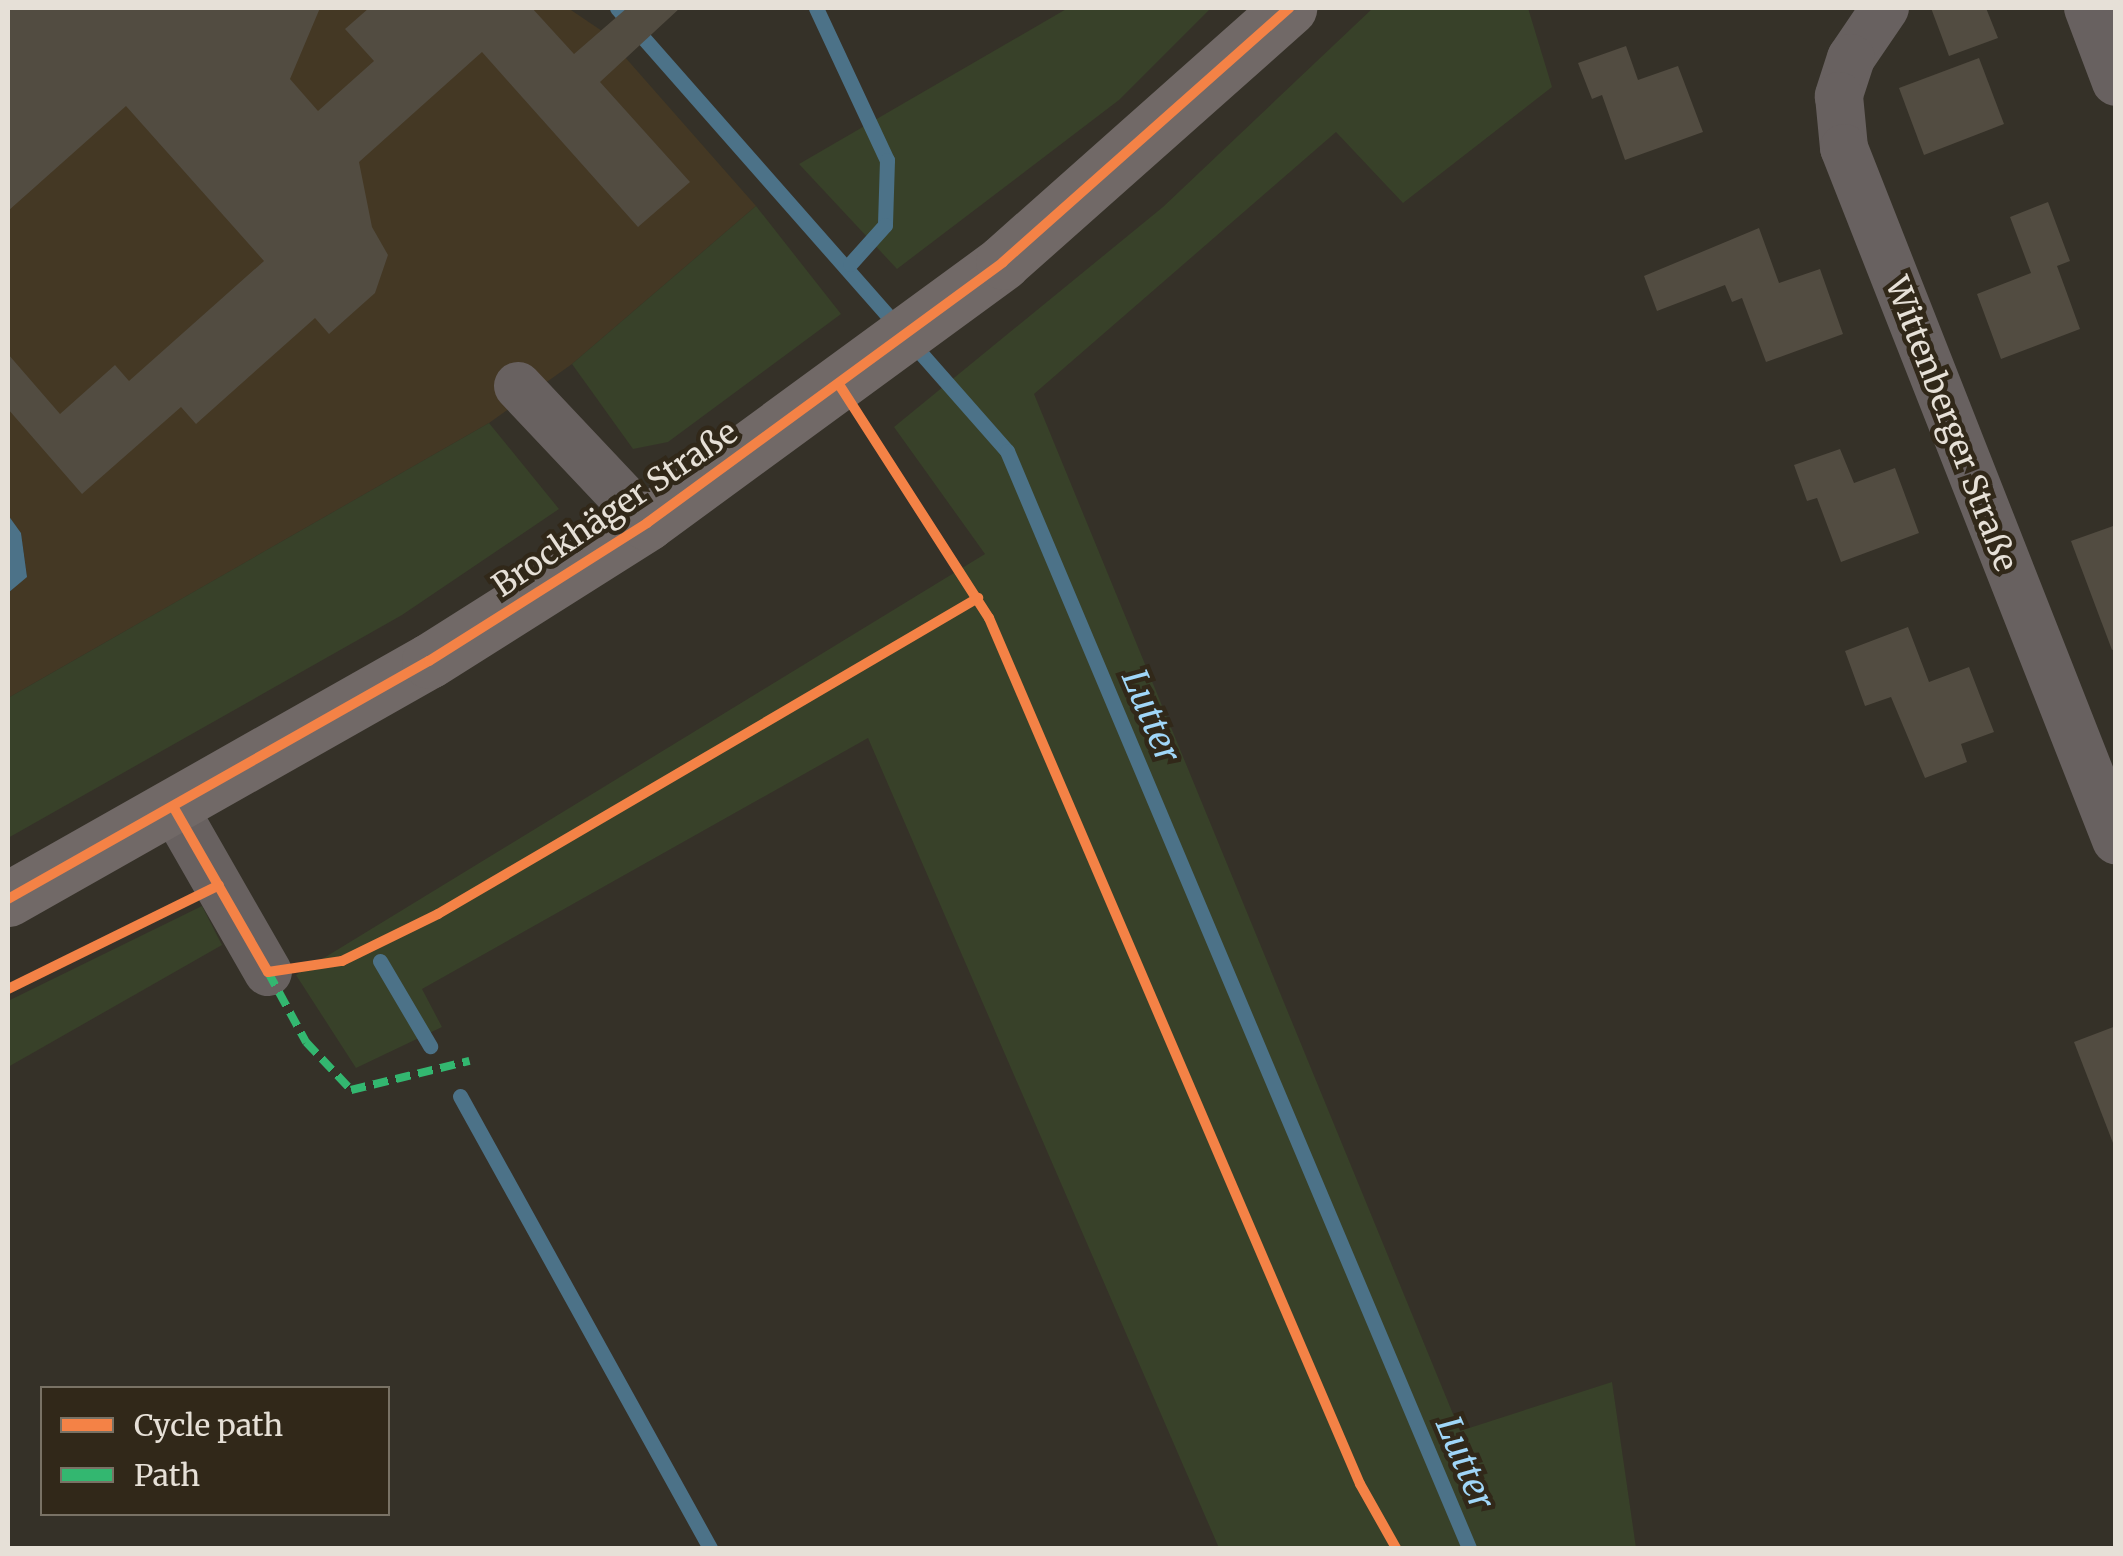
<!DOCTYPE html>
<html>
<head>
<meta charset="utf-8">
<style>
  body { margin:0 }
  #map { position:relative; width:2123px; height:1556px; overflow:hidden; background:#353128; font-family:Merriweather,serif }
  div>[style] { position:absolute }
  .built>* { inset:0; background:#443824 }
  .green>* { inset:0; background:#384129 }
  .water>* { inset:0; background:#4c7288 }
  .stream>* { height:15px; margin:-7.5px; padding:0 7.5px; transform-origin:7.5px; border-radius:7.5px; background:#4c7288 }
  .building>* { inset:0; background:#524c41 }
  .minor>* { height:48px; margin:-24px; padding:0 24px; transform-origin:24px; border-radius:24px; background:#686160 }
  .major>* { height:55px; margin:-27.5px; padding:0 27.5px; transform-origin:27.5px; border-radius:27.5px; background:#716967 }
  .quiet>* { height:8px; margin-top:-4px; transform-origin:0; background:repeating-linear-gradient(90deg,#33b770 0 15px,transparent 0 23px) }
  .cycleway>* { height:10px; margin:-5px; padding:0 5px; transform-origin:5px; border-radius:5px; background:#f48246 }
  span { translate:-50% -50%; white-space:nowrap; text-align:center; line-height:1.15; -webkit-text-stroke:9px #312819; paint-order:stroke }
  .street-label { font-size:32px; color:#e6e0d7 }
  .water-label { font-size:35px; color:#a0d6f8; font-style:italic }
  .frame { position:absolute; inset:0; border:10px solid #e6e0d7; pointer-events:none }
  .legend { position:absolute; left:40px; top:1386px; width:350px; height:130px; box-sizing:border-box; background:#312819; border:2px solid #797265; margin:0; padding:12px 18px; list-style:none; font-size:30px; color:#e6e0d7 }
  .legend li { display:flex; align-items:center; gap:20px; height:50px }
  .legend b { width:50px; border:2px solid #797265 }
</style>
</head>
<body>
<div id="map">
  <div class="built">
    <i style="clip-path:polygon(8px 8px,568px 8px,602px 31px,756px 206px,572px 364px,489px 423px,8px 698px,8px 593px,27px 576px,21px 533px,8px 515px)"></i>
  </div>
  <div class="green">
    <i style="clip-path:polygon(1068px 8px,1211px 8px,1119px 100px,897px 269px,799px 164px)"></i>
    <i style="clip-path:polygon(1373px 8px,1528px 8px,1552px 87px,1403px 203px,1336px 132px,1034px 394px,1460px 1431px,1612px 1382px,1636px 1548px,1219px 1548px,868px 738px,422px 989px,442px 1027px,356px 1068px,296px 975px,985px 554px,894px 427px,1163px 207px)"></i>
    <i style="clip-path:polygon(756px 206px,841px 314px,668px 442px,633px 449px,572px 364px)"></i>
    <i style="clip-path:polygon(489px 423px,559px 509px,402px 615px,8px 838px,8px 698px)"></i>
    <i style="clip-path:polygon(202px 906px,222px 945px,8px 1067px,8px 1001px)"></i>
  </div>
  <div class="water">
    <i style="clip-path:polygon(8px 515px,21px 533px,27px 577px,8px 593px)"></i>
  </div>
  <div class="stream">
    <i style="left:617px;top:8px;width:590px;rotate:48.64deg"></i>
    <i style="left:1007px;top:451px;width:1190px;rotate:67.16deg"></i>
    <i style="left:816px;top:8px;width:168px;rotate:65deg"></i>
    <i style="left:887px;top:160px;width:65px;rotate:91.8deg"></i>
    <i style="left:885px;top:225px;width:52px;rotate:131.9deg"></i>
    <i style="left:380px;top:961px;width:99px;rotate:59.5deg"></i>
    <i style="left:460px;top:1096px;width:517px;rotate:61.05deg"></i>
  </div>
  <div class="building">
    <i style="clip-path:polygon(8px 8px,320px 8px,290px 79px,318px 111px,374px 61px,345px 29px,369px 8px,532px 8px,574px 54px,627px 8px,680px 8px,600px 82px,690px 182px,638px 227px,482px 52px,359px 162px,372px 227px,388px 255px,375px 293px,329px 334px,315px 318px,196px 424px,181px 407px,82px 494px,8px 409px,8px 354px,60px 414px,115px 365px,129px 381px,264px 261px,126px 106px,8px 211px)"></i>
    <i style="clip-path:polygon(1931px 8px,1986px 8px,1998px 38px,1949px 56px)"></i>
    <i style="clip-path:polygon(1626px 46px,1638px 80px,1678px 66px,1703px 132px,1625px 160px,1602px 95px,1592px 99px,1578px 63px)"></i>
    <i style="clip-path:polygon(1979px 58px,2004px 124px,1924px 155px,1899px 88px)"></i>
    <i style="clip-path:polygon(2048px 202px,2070px 261px,2057px 266px,2080px 329px,2001px 359px,1977px 294px,2031px 273px,2010px 217px)"></i>
    <i style="clip-path:polygon(1759px 228px,1779px 283px,1820px 269px,1843px 334px,1766px 362px,1742px 298px,1732px 302px,1725px 285px,1657px 311px,1644px 276px)"></i>
    <i style="clip-path:polygon(1840px 449px,1854px 483px,1895px 468px,1919px 533px,1841px 562px,1817px 498px,1807px 501px,1794px 465px)"></i>
    <i style="clip-path:polygon(2116px 525px,2116px 649px,2112px 650px,2071px 541px)"></i>
    <i style="clip-path:polygon(1908px 627px,1929px 682px,1969px 667px,1994px 732px,1961px 744px,1967px 762px,1925px 778px,1891px 697px,1865px 706px,1845px 651px)"></i>
    <i style="clip-path:polygon(2116px 1026px,2116px 1142px,2113px 1143px,2074px 1042px)"></i>
  </div>
  <div class="minor">
    <i style="left:1885px;top:8px;width:60px;rotate:124.2deg"></i>
    <i style="left:1851px;top:58px;width:40px;rotate:108deg"></i>
    <i style="left:1839px;top:96px;width:52px;rotate:84.5deg"></i>
    <i style="left:1844px;top:148px;width:744px;rotate:68.54deg"></i>
    <i style="left:2088px;top:8px;width:79px;rotate:69.3deg"></i>
    <i style="left:518px;top:386px;width:188px;rotate:46.7deg"></i>
    <i style="left:174px;top:808px;width:189px;rotate:60.2deg"></i>
  </div>
  <div class="major">
    <i style="left:8px;top:899px;width:484px;rotate:-29.5deg"></i>
    <i style="left:429px;top:661px;width:258px;rotate:-32.3deg"></i>
    <i style="left:647px;top:523px;width:441px;rotate:-36.2deg"></i>
    <i style="left:1003px;top:262px;width:383px;rotate:-41.6deg"></i>
  </div>
  <div class="quiet">
    <i style="left:275px;top:971px;width:7px;rotate:172deg"></i>
    <i style="left:268px;top:972px;width:80px;rotate:61.5deg"></i>
    <i style="left:306px;top:1042px;width:66px;rotate:46.8deg"></i>
    <i style="left:351px;top:1090px;width:122px;rotate:-13.8deg"></i>
  </div>
  <div class="cycleway">
    <i style="left:840px;top:386px;width:276px;rotate:57.3deg"></i>
    <i style="left:989px;top:618px;width:942px;rotate:66.81deg"></i>
    <i style="left:1360px;top:1484px;width:73px;rotate:60.6deg"></i>
    <i style="left:174px;top:808px;width:189px;rotate:60.2deg"></i>
    <i style="left:268px;top:972px;width:75px;rotate:-8.5deg"></i>
    <i style="left:342px;top:961px;width:107px;rotate:-26.1deg"></i>
    <i style="left:438px;top:914px;width:626px;rotate:-30.34deg"></i>
    <i style="left:8px;top:899px;width:484px;rotate:-29.5deg"></i>
    <i style="left:429px;top:661px;width:258px;rotate:-32.3deg"></i>
    <i style="left:647px;top:523px;width:441px;rotate:-36.2deg"></i>
    <i style="left:1003px;top:262px;width:383px;rotate:-41.6deg"></i>
    <i style="left:8px;top:989px;width:235px;rotate:-26.2deg"></i>
  </div>
  <div class="street-label">
    <span style="left:1951px;top:424px;rotate:69deg">Wittenberger Straße</span>
    <span style="left:615px;top:509px;rotate:-34deg">Brockhäger Straße</span>
  </div>
  <div class="water-label">
    <span style="left:1151px;top:716px;rotate:67deg">Lutter</span>
    <span style="left:1465px;top:1463px;rotate:67deg">Lutter</span>
  </div>
  <div class="frame"></div>
  <ul class="legend">
  <li><b style="height:12px;background:#f48246"></b>Cycle path</li>
  <li><b style="height:12px;background:#33b770"></b>Path</li>
  </ul>
</div>
</body>
</html>
